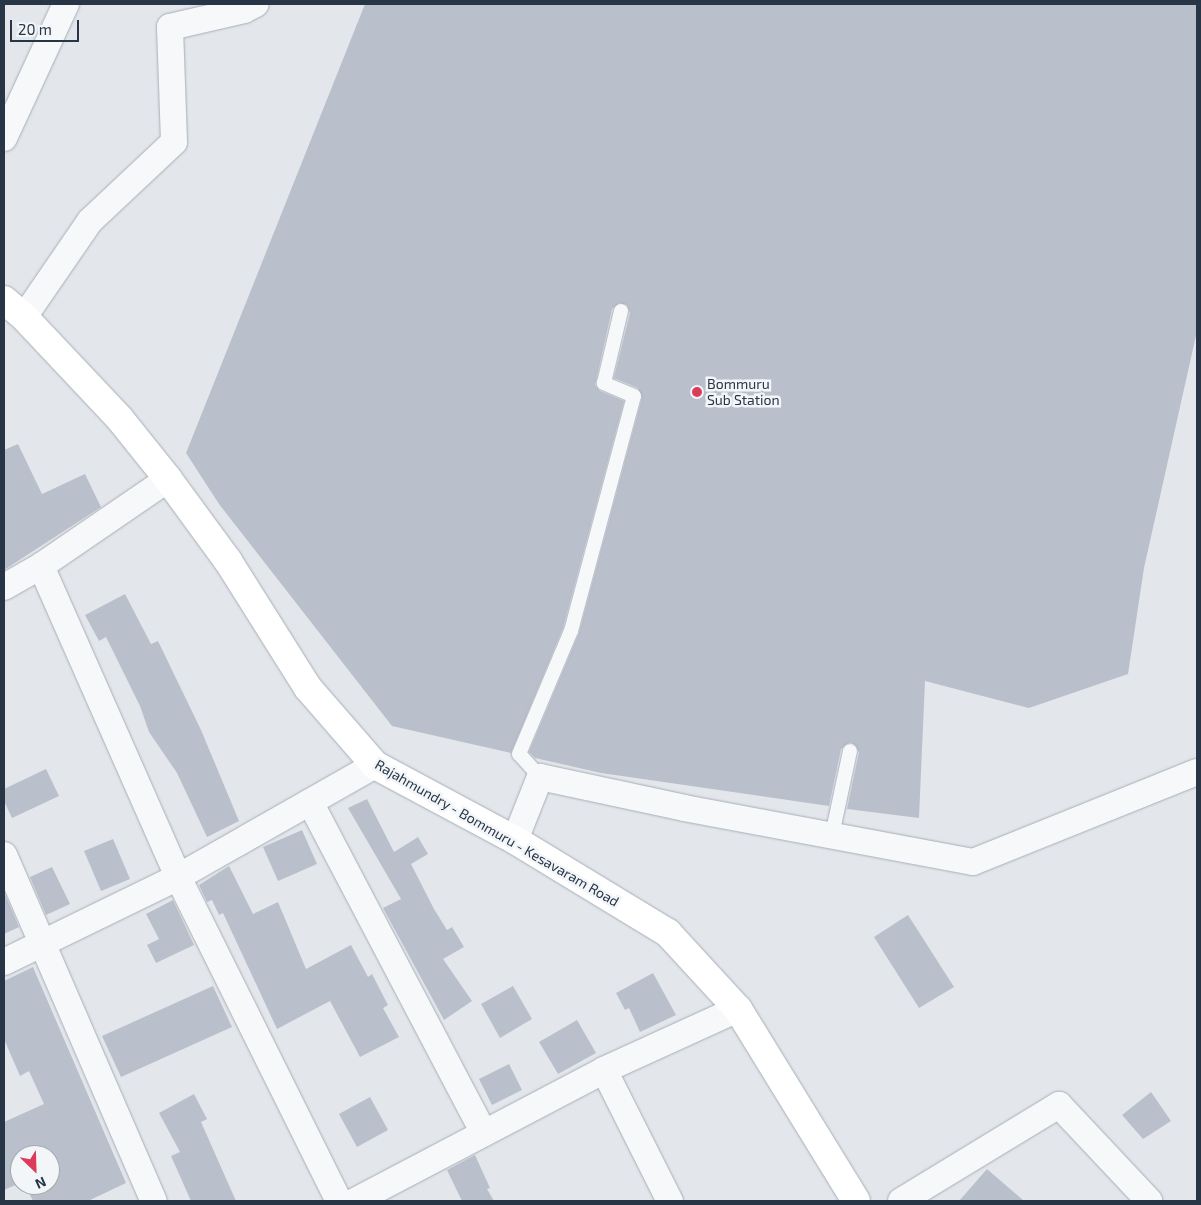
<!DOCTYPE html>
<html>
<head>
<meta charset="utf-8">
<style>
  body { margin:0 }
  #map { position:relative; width:1201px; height:1205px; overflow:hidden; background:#e3e7ec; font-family:"Exo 2",sans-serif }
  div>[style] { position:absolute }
  .building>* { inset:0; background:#b9c0cb }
  .roads { filter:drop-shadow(0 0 1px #a7aeb7) drop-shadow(0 0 1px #a7aeb7) }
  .service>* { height:14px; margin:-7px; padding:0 7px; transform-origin:7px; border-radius:7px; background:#f6f8fa }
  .minor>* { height:26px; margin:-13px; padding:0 13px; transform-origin:13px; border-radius:13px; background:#f6f8fa }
  .primary>* { height:28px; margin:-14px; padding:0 14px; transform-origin:14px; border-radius:14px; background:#fff }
  .dots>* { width:14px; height:14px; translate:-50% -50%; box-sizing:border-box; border:2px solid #f3f6f9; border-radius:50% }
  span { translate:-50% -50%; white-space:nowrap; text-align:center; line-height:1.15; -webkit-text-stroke:5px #f3f6f9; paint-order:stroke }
  .poi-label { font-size:14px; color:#283547 }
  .left { translate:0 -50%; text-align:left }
  .street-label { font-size:14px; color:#283547 }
  .frame { position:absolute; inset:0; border:5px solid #283547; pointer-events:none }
  .north { position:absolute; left:10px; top:1145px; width:50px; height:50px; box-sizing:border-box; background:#f3f6f9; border:1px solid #a2a9b2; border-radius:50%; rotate:156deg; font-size:14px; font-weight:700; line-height:20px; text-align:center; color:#283547 }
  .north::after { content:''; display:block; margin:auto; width:18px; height:22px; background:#de3b5b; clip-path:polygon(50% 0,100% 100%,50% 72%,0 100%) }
  .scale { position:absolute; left:10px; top:20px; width:69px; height:22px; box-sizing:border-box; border:2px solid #283547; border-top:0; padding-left:6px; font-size:15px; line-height:18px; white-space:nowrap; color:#283547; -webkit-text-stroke:4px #f3f6f9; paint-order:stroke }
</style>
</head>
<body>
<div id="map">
  <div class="building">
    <i style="clip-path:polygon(365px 4px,1197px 4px,1197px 331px,1144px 568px,1128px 674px,1029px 708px,925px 681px,919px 818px,847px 809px,859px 752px,851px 742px,841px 749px,829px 806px,601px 773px,535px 758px,529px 752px,579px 633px,642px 398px,638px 388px,614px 378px,630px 313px,627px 305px,619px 303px,612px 309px,595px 385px,600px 391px,624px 401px,563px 628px,511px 753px,392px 726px,219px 504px,186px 453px)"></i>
    <i style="clip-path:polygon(18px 444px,42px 494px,85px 474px,101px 507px,4px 570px,4px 450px)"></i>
    <i style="clip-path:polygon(125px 594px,151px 644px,158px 641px,201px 730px,239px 821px,207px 837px,177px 773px,149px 732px,140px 706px,106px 637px,99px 641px,85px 615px)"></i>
    <i style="clip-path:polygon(46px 769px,59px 796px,12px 818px,4px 801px,4px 789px)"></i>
    <i style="clip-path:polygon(367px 799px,394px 852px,418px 837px,428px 854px,411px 864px,434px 909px,447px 930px,452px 927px,464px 947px,443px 959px,472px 1001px,444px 1020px,383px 908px,401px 899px,348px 808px)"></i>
    <i style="clip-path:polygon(302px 830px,317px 864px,278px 881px,263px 847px)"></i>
    <i style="clip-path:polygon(113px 839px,130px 879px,101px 891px,84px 851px)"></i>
    <i style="clip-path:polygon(229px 866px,253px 914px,278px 902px,306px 969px,351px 945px,368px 977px,372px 974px,388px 1005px,383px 1008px,399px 1037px,360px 1057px,330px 1001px,277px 1029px,223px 913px,219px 915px,212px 900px,207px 902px,199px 885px)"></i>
    <i style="clip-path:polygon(52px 867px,70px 904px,46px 915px,30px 877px)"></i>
    <i style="clip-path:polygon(4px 892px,19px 927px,4px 934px)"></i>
    <i style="clip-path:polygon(173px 900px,194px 945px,156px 963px,147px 945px,159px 939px,146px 914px)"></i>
    <i style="clip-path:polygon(908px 915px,954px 987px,919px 1008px,874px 937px)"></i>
    <i style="clip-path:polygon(33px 967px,126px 1183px,88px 1201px,33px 1201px,25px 1185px,50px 1185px,50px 1155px,20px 1155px,20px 1183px,4px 1190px,4px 1122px,44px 1104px,29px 1071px,20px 1076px,4px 1039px,4px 981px)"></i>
    <i style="clip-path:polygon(653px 973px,676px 1015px,640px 1032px,629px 1008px,625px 1010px,616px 993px)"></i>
    <i style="clip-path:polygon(213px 986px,232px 1027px,121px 1077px,102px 1036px)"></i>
    <i style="clip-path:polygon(513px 986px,532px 1019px,500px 1038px,481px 1004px)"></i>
    <i style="clip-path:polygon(577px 1020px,596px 1053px,558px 1074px,539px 1042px)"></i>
    <i style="clip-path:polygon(509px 1064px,522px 1090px,492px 1105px,479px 1079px)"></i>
    <i style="clip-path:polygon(1151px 1092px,1171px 1121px,1143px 1139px,1122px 1115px)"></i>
    <i style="clip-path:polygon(194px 1094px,207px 1119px,201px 1122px,236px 1201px,191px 1201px,171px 1156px,180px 1152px,159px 1113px)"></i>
    <i style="clip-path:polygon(370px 1097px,388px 1130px,357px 1147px,339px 1114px)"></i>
    <i style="clip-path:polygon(475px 1155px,490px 1188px,487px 1189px,494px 1201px,462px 1201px,447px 1170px)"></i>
    <i style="clip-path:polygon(987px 1169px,1024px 1201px,959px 1201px)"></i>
  </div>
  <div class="roads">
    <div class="service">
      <i style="left:540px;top:777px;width:31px;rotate:-132deg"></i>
      <i style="left:519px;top:754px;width:134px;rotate:-67.1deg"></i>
      <i style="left:571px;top:631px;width:243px;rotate:-75deg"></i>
      <i style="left:634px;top:396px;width:33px;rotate:-157deg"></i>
      <i style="left:604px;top:383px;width:74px;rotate:-76.7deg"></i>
      <i style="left:832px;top:835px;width:86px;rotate:-77.9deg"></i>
    </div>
    <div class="minor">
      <i style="left:4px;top:138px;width:148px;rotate:-65.2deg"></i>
      <i style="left:24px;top:317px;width:116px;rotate:-55.5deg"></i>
      <i style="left:90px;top:221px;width:115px;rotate:-43.2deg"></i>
      <i style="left:174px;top:142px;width:115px;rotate:-92deg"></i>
      <i style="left:170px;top:27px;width:76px;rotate:-12.9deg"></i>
      <i style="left:244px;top:10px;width:13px;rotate:-27deg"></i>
      <i style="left:41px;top:566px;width:340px;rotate:66.2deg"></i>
      <i style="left:178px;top:877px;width:362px;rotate:63.6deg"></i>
      <i style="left:4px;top:587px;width:43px;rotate:-29.6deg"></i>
      <i style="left:41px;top:566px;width:154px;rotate:-34.4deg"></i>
      <i style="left:310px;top:802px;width:374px;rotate:62.3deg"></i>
      <i style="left:515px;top:840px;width:68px;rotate:-68.4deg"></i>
      <i style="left:540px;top:777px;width:147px;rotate:12.1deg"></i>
      <i style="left:684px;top:808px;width:294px;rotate:10.6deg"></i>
      <i style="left:973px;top:862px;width:241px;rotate:-21.9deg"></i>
      <i style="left:4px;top:855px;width:377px;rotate:66.6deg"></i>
      <i style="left:4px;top:962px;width:194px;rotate:-26deg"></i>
      <i style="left:178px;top:877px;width:227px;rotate:-29.6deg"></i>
      <i style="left:604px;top:1070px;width:147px;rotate:63.3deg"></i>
      <i style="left:355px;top:1201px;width:281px;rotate:-27.7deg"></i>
      <i style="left:604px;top:1070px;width:147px;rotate:-24.5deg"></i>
      <i style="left:901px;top:1201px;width:185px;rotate:-31.3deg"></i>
      <i style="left:1059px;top:1105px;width:132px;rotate:46.8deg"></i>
    </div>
    <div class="primary">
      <i style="left:4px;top:300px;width:26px;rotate:40deg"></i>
      <i style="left:24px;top:317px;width:140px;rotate:46.7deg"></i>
      <i style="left:120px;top:419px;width:77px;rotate:51.3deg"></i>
      <i style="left:168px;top:479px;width:102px;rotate:53.8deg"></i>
      <i style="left:228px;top:561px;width:150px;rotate:57.8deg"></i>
      <i style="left:308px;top:688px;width:102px;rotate:49deg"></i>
      <i style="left:375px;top:765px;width:159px;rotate:28.2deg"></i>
      <i style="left:515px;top:840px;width:179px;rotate:31.3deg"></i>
      <i style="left:668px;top:933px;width:103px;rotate:47.4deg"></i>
      <i style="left:738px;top:1009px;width:225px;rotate:58.4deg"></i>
    </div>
  </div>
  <div class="dots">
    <i style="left:697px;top:392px;background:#de3b5b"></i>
  </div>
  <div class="poi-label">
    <span class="left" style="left:707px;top:392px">Bommuru<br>Sub Station</span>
  </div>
  <div class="street-label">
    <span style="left:497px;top:833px;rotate:30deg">Rajahmundry - Bommuru - Kesavaram Road</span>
  </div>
  <div class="frame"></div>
  <div class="north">N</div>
  <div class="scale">20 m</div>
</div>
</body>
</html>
